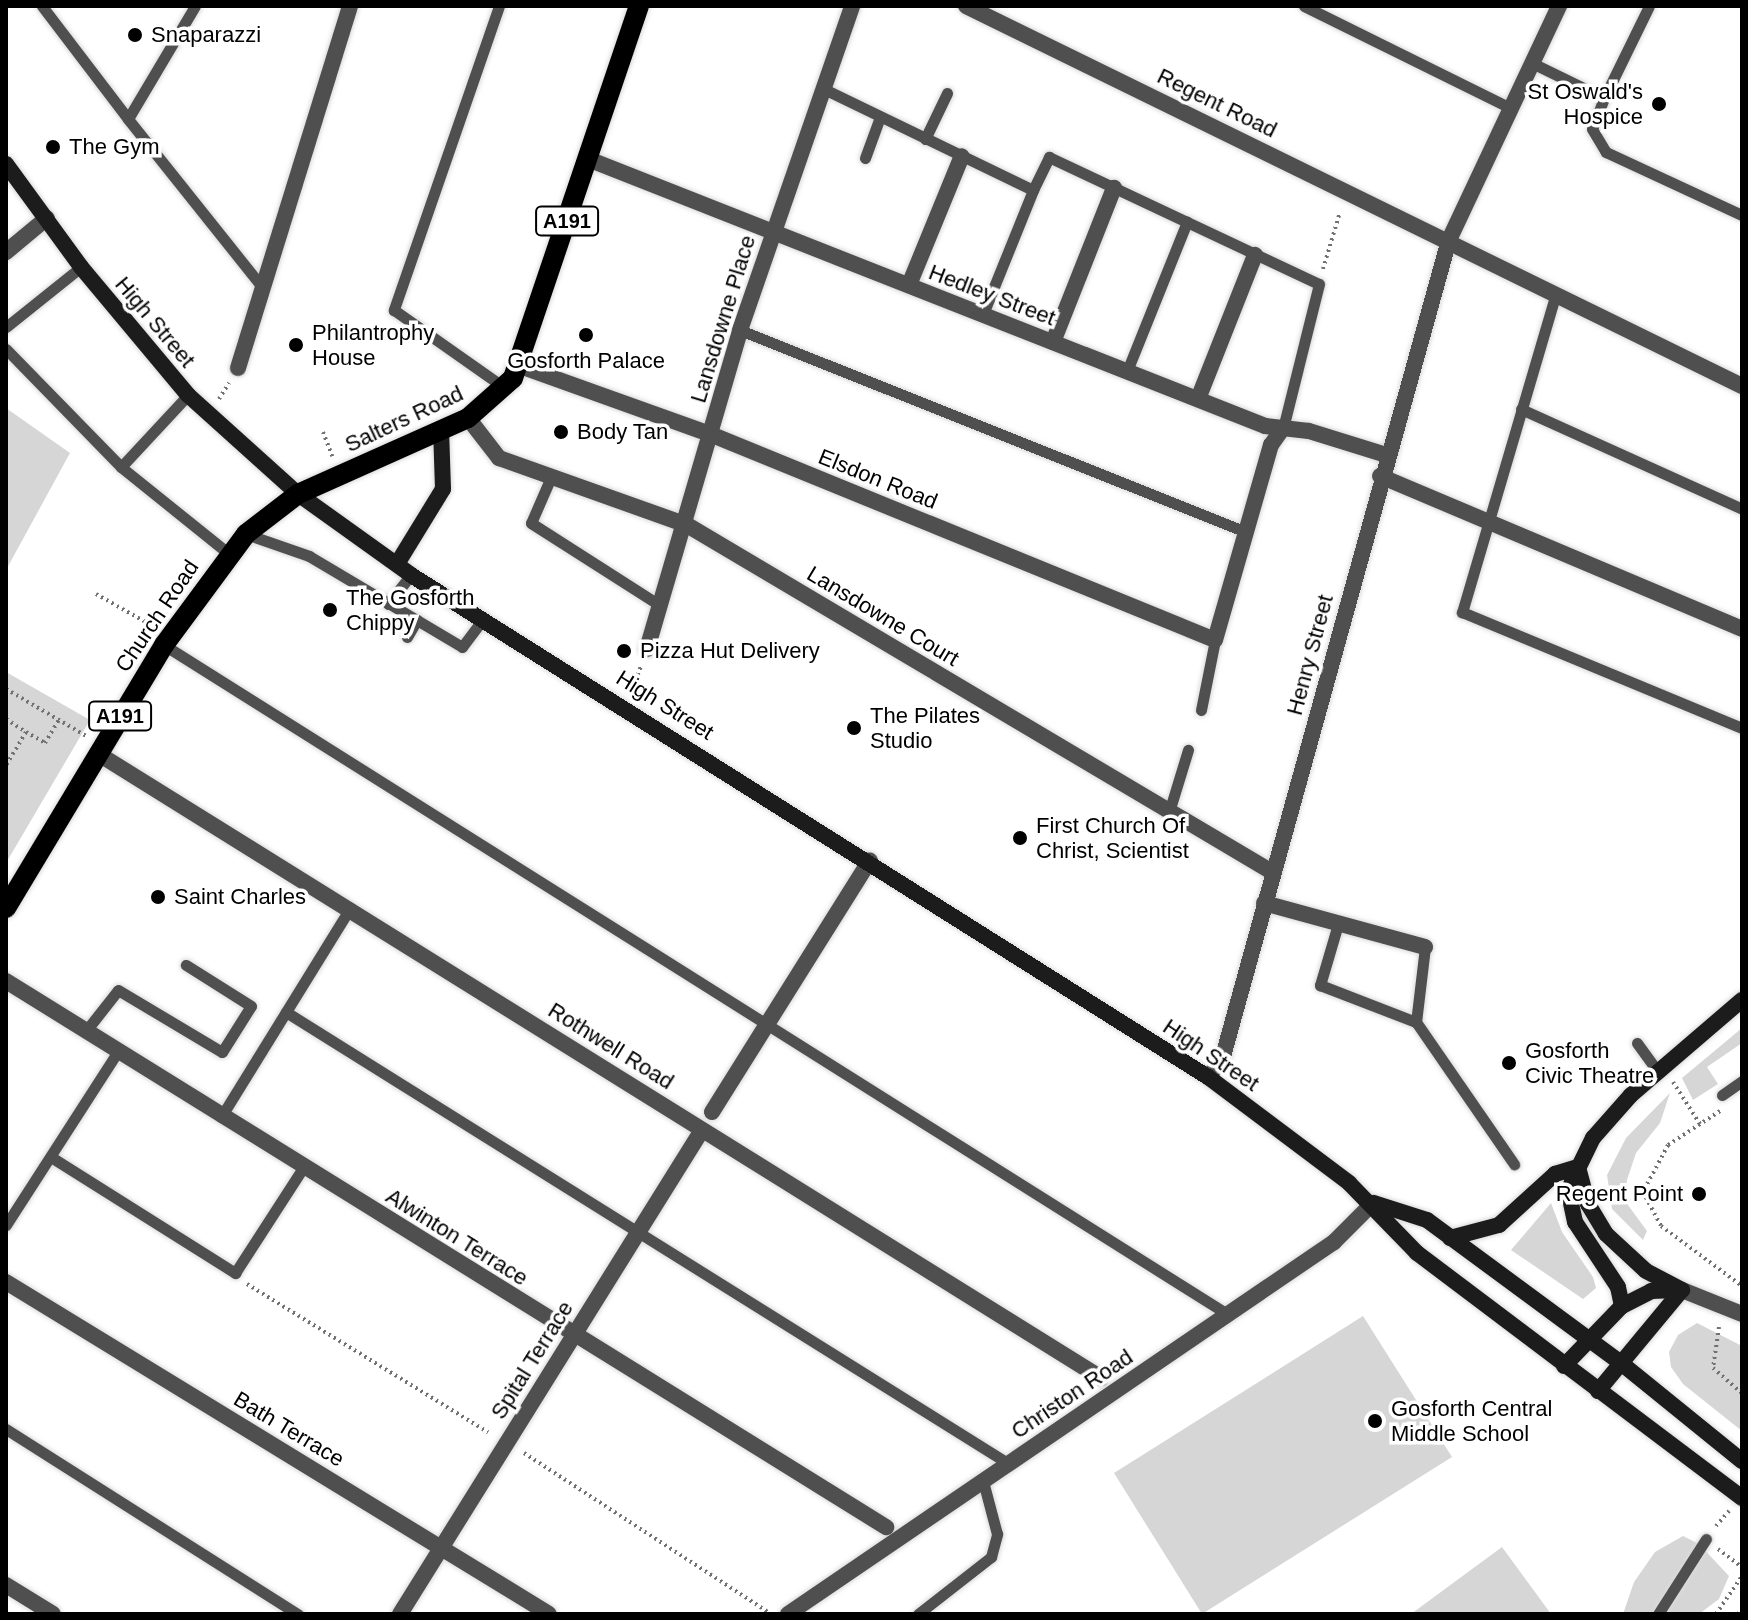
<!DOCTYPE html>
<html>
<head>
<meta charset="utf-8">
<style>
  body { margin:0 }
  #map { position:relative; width:1748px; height:1620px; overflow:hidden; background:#fff; font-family:Helvetica,sans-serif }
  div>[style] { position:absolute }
  .green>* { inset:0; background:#d6d6d6 }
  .path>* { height:4px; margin-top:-2px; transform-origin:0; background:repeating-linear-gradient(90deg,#717171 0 2px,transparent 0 6px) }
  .roads { filter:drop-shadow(0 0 2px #dbdbdb) drop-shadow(0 0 2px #dbdbdb) }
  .lane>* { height:11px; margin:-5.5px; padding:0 5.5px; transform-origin:5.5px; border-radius:5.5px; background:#4f4f4f }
  .street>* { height:16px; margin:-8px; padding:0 8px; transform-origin:8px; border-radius:8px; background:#4f4f4f }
  .secondary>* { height:16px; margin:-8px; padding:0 8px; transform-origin:8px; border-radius:8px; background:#1c1c1c }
  .primary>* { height:20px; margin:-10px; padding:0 10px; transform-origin:10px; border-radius:10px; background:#000 }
  .dots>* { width:22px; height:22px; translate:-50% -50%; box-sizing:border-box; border:4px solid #fff; border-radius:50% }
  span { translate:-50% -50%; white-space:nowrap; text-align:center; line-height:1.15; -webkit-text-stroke:7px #fff; paint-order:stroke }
  .shield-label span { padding:2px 6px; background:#fff; border:2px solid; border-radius:6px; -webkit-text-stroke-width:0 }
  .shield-label { font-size:20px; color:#000; font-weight:700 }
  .poi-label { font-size:22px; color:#000 }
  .left { translate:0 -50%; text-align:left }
  .right { translate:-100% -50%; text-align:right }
  .street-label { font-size:22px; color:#000 }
  .frame { position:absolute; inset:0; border:8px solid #000; pointer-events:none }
</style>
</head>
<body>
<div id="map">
  <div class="green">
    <i style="clip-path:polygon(6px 408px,70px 453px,6px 570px)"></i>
    <i style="clip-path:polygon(6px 672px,90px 720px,6px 863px)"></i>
    <i style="clip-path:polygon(1742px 1028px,1742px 1043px,1707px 1067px,1718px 1084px,1693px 1100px,1682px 1078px)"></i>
    <i style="clip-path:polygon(1670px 1093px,1660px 1123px,1636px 1153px,1627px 1180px,1625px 1201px,1647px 1231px,1643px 1240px,1612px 1209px,1607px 1175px,1626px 1138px)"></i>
    <i style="clip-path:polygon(1551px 1203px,1562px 1232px,1593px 1277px,1596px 1288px,1583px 1299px,1511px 1250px)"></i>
    <i style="clip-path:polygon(1363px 1316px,1452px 1457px,1202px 1614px,1114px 1473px)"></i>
    <i style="clip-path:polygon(1697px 1323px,1742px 1346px,1742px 1431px,1683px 1384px,1671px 1367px,1669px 1352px,1678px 1335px)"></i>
    <i style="clip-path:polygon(1683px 1536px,1699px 1544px,1729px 1576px,1719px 1599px,1699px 1614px,1623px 1614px,1634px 1582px,1655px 1552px)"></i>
    <i style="clip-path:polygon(1502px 1547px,1551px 1614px,1411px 1614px)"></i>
  </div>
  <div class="path">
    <i style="left:1323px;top:269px;width:59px;rotate:-73.4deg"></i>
    <i style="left:219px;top:399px;width:19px;rotate:-58deg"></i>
    <i style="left:323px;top:432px;width:26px;rotate:69deg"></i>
    <i style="left:96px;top:594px;width:67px;rotate:29.6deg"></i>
    <i style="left:6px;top:689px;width:93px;rotate:30.4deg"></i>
    <i style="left:632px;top:692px;width:28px;rotate:-71deg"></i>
    <i style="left:6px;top:719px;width:24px;rotate:33deg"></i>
    <i style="left:26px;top:732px;width:39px;rotate:121deg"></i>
    <i style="left:26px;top:732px;width:22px;rotate:30deg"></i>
    <i style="left:45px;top:743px;width:27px;rotate:-59deg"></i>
    <i style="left:1673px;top:1082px;width:50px;rotate:57.3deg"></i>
    <i style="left:1720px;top:1111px;width:62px;rotate:146.8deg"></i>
    <i style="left:1668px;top:1145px;width:53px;rotate:118deg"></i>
    <i style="left:1643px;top:1192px;width:38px;rotate:62deg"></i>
    <i style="left:1661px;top:1226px;width:101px;rotate:36.5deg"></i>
    <i style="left:1643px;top:1192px;width:13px;rotate:-4deg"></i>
    <i style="left:247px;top:1284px;width:283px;rotate:31.6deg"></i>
    <i style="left:1719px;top:1327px;width:41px;rotate:98.3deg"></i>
    <i style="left:1713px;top:1368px;width:38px;rotate:41deg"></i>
    <i style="left:524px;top:1453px;width:291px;rotate:33.1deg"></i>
    <i style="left:1716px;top:1526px;width:20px;rotate:-49deg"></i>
    <i style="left:1718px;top:1549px;width:30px;rotate:37deg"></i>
    <i style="left:1716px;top:1614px;width:46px;rotate:-55.6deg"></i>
    <i style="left:1738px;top:1614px;width:6px;rotate:-45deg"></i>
  </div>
  <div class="roads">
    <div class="lane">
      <i style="left:42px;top:6px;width:142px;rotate:52.7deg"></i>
      <i style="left:195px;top:6px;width:131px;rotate:120.7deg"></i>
      <i style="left:128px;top:119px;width:216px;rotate:51.4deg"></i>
      <i style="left:499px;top:6px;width:322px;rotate:109.1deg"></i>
      <i style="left:394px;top:310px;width:136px;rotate:35.1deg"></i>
      <i style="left:1304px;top:6px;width:230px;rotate:26.3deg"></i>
      <i style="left:1532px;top:63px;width:80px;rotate:25.9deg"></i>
      <i style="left:1604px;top:98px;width:102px;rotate:-63.9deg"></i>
      <i style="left:824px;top:89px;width:232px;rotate:25.8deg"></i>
      <i style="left:1033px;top:190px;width:37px;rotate:-64deg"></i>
      <i style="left:1049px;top:157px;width:298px;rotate:25.2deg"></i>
      <i style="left:1319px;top:284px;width:148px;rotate:104deg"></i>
      <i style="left:1604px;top:98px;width:33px;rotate:111deg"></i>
      <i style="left:1592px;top:129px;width:27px;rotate:59deg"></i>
      <i style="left:1606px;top:152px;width:150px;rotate:24.9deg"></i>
      <i style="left:925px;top:139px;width:51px;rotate:-64.4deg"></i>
      <i style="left:865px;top:158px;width:44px;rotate:-69.9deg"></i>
      <i style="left:1556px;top:293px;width:333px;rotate:106.4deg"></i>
      <i style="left:1462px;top:612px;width:303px;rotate:22.5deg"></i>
      <i style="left:983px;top:314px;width:134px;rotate:-68deg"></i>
      <i style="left:6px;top:327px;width:96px;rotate:-38.7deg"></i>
      <i style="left:740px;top:330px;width:545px;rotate:21.76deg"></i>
      <i style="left:6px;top:349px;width:165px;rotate:45.7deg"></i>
      <i style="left:121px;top:467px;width:137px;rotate:38.8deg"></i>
      <i style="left:1127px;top:371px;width:161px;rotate:-68.1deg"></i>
      <i style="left:1521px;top:409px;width:243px;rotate:24.3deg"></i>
      <i style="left:121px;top:467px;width:98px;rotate:-47.1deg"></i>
      <i style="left:551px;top:477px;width:50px;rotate:113.5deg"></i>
      <i style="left:531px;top:523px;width:154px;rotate:32.6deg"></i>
      <i style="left:246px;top:534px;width:67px;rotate:19.2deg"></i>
      <i style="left:309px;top:556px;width:178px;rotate:30.7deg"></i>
      <i style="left:462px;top:647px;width:36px;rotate:-53deg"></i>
      <i style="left:388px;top:604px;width:37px;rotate:-52deg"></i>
      <i style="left:407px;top:637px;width:20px;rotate:-60deg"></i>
      <i style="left:164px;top:645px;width:1256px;rotate:32.18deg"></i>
      <i style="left:1201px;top:710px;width:71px;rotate:-78.7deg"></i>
      <i style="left:1169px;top:812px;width:65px;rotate:-73deg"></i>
      <i style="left:1338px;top:924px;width:64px;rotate:106.4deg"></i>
      <i style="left:1320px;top:985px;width:103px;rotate:21.1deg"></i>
      <i style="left:1425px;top:947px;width:76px;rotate:96.8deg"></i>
      <i style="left:1416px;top:1022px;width:173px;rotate:55.4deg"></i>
      <i style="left:286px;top:1012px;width:853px;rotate:32.01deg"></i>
      <i style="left:85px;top:1032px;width:53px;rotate:-51.8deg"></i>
      <i style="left:118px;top:990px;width:121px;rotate:30.8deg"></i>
      <i style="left:222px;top:1052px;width:54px;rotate:-57.8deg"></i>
      <i style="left:251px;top:1006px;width:77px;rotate:-147.8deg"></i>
      <i style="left:1637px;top:1043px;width:34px;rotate:54deg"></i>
      <i style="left:1722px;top:1095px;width:24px;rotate:-35deg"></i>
      <i style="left:221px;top:1117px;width:246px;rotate:-58.3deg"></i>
      <i style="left:51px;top:1157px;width:218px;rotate:32.2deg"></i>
      <i style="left:235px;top:1273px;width:125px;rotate:-57.1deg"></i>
      <i style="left:6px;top:1225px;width:207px;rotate:-57.2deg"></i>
      <i style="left:6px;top:1429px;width:346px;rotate:32.4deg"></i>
      <i style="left:918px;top:1614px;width:93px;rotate:-38deg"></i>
      <i style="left:991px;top:1557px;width:24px;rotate:-75deg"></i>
      <i style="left:997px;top:1534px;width:55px;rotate:-104.8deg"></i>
      <i style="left:1658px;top:1614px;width:89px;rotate:-57.4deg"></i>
    </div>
    <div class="street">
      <i style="left:966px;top:6px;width:864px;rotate:26.09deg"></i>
      <i style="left:588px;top:159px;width:728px;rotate:21.52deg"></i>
      <i style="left:1265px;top:426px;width:44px;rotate:6.5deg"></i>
      <i style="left:1309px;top:431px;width:81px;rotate:17.3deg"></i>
      <i style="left:6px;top:252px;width:53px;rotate:-39.7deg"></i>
      <i style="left:909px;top:285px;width:139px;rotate:-67.7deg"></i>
      <i style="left:1053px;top:342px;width:166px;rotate:-68.4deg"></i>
      <i style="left:520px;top:366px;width:202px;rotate:19.7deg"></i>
      <i style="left:710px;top:434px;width:545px;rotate:22.19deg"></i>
      <i style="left:1215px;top:640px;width:203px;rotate:-74deg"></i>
      <i style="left:1271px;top:445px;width:21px;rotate:-55deg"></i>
      <i style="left:238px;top:368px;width:379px;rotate:-72.8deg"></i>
      <i style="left:1198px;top:399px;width:155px;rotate:-68.4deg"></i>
      <i style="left:468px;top:418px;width:51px;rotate:52.2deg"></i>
      <i style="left:499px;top:458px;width:200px;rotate:19.6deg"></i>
      <i style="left:687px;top:525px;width:680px;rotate:30.67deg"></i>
      <i style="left:1380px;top:476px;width:393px;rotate:22.9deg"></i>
      <i style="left:647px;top:649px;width:332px;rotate:-73.7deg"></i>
      <i style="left:740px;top:330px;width:343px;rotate:-70.9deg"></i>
      <i style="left:97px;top:753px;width:1183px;rotate:31.9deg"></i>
      <i style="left:1264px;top:903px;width:167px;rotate:15.3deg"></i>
      <i style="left:6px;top:981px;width:1036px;rotate:31.82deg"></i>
      <i style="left:1208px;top:1077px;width:22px;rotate:-51deg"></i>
      <i style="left:1222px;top:1060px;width:851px;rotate:-74.53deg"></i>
      <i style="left:1449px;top:240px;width:259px;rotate:-64.8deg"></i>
      <i style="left:712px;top:1112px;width:297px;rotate:-57.9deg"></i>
      <i style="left:6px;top:1282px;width:636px;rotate:31.44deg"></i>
      <i style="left:1682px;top:1290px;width:65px;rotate:21.8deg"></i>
      <i style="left:6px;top:1585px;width:55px;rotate:31.7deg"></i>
      <i style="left:400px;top:1614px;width:570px;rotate:-58.04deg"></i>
      <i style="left:788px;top:1614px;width:661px;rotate:-34.27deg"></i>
      <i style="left:1334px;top:1242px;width:55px;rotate:-45deg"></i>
    </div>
    <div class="secondary">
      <i style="left:6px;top:164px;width:127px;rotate:53.9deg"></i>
      <i style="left:81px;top:267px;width:167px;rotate:50.1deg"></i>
      <i style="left:188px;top:395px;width:148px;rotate:42deg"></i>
      <i style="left:298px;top:494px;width:139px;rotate:35.6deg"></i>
      <i style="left:411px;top:575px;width:942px;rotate:32.21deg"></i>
      <i style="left:1208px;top:1077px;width:176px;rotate:36.9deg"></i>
      <i style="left:1349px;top:1183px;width:98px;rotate:45.8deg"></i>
      <i style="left:1417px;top:1253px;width:407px;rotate:37deg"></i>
      <i style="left:397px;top:564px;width:88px;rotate:-58.5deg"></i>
      <i style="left:443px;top:489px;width:59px;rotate:-91.9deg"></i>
      <i style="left:1578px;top:1167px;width:38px;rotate:75deg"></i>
      <i style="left:1588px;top:1204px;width:35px;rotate:59deg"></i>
      <i style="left:1606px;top:1234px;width:54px;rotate:42.8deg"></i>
      <i style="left:1646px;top:1271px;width:41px;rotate:27.8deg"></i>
      <i style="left:1374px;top:1203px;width:56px;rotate:17.8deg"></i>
      <i style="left:1427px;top:1220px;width:241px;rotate:36.4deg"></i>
      <i style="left:1621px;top:1363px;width:156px;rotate:39deg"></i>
      <i style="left:1450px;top:1238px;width:51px;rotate:-14.9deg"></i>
      <i style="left:1499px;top:1225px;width:76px;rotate:-42.3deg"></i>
      <i style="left:1555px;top:1174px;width:24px;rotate:-17deg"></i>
      <i style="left:1622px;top:1306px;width:19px;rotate:-102deg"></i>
      <i style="left:1618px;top:1287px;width:78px;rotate:-123.5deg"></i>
      <i style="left:1575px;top:1222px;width:29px;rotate:-102deg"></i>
      <i style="left:1569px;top:1194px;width:13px;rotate:-77deg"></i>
      <i style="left:1572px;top:1181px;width:48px;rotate:-64deg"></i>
      <i style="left:1593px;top:1138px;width:57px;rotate:-48.5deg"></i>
      <i style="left:1631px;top:1095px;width:146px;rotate:-40.6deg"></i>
      <i style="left:1564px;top:1366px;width:83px;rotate:-46deg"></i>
      <i style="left:1622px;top:1306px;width:33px;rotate:-27deg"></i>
      <i style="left:1651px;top:1291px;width:26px;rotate:-2deg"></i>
      <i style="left:1598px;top:1391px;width:131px;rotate:-50.3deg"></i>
    </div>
    <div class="primary">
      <i style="left:6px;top:908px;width:307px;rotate:-59deg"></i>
      <i style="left:164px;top:645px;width:138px;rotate:-53.5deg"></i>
      <i style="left:246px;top:534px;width:66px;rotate:-37.6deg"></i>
      <i style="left:298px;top:494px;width:186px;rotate:-24.1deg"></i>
      <i style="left:468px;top:418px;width:60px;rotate:-41.6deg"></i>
      <i style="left:513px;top:378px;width:393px;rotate:-71.3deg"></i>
    </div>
  </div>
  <div class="dots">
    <i style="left:135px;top:35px;background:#000"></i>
    <i style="left:1659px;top:104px;background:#000"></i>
    <i style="left:53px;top:147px;background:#000"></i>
    <i style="left:586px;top:335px;background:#000"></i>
    <i style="left:296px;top:345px;background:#000"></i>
    <i style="left:561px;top:432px;background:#000"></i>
    <i style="left:330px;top:610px;background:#000"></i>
    <i style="left:624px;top:651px;background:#000"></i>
    <i style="left:854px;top:728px;background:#000"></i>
    <i style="left:1020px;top:838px;background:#000"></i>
    <i style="left:158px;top:897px;background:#000"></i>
    <i style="left:1509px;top:1063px;background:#000"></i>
    <i style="left:1699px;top:1194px;background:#000"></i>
    <i style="left:1375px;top:1421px;background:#000"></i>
  </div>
  <div class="shield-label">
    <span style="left:567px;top:221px">A191</span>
    <span style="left:120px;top:716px">A191</span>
  </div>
  <div class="poi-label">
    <span class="left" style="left:151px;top:35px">Snaparazzi</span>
    <span class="right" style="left:1643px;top:104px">St Oswald's<br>Hospice</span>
    <span class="left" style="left:69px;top:147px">The Gym</span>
    <span class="left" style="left:312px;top:345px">Philantrophy<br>House</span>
    <span style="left:586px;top:361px">Gosforth Palace</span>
    <span class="left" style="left:577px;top:432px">Body Tan</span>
    <span class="left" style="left:346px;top:610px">The Gosforth<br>Chippy</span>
    <span class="left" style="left:640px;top:651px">Pizza Hut Delivery</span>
    <span class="left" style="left:870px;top:728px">The Pilates<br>Studio</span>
    <span class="left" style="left:1036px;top:838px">First Church Of<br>Christ, Scientist</span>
    <span class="left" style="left:174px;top:897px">Saint Charles</span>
    <span class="left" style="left:1525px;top:1063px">Gosforth<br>Civic Theatre</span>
    <span class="right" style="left:1683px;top:1194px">Regent Point</span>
    <span class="left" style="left:1391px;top:1421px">Gosforth Central<br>Middle School</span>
  </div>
  <div class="street-label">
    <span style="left:1217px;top:103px;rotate:26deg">Regent Road</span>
    <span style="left:992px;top:295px;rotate:21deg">Hedley Street</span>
    <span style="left:723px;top:319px;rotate:-73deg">Lansdowne Place</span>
    <span style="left:155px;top:322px;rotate:50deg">High Street</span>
    <span style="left:404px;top:419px;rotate:-25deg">Salters Road</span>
    <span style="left:878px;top:479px;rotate:22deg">Elsdon Road</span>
    <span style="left:157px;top:616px;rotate:-56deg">Church Road</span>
    <span style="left:883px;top:616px;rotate:31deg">Lansdowne Court</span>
    <span style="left:1310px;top:655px;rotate:-75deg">Henry Street</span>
    <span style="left:665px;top:705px;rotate:32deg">High Street</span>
    <span style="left:611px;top:1046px;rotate:32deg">Rothwell Road</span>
    <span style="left:1211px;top:1055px;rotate:34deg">High Street</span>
    <span style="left:457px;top:1237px;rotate:32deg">Alwinton Terrace</span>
    <span style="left:532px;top:1360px;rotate:-58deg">Spital Terrace</span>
    <span style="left:1072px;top:1394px;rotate:-34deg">Christon Road</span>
    <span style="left:289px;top:1429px;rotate:31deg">Bath Terrace</span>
  </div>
  <div class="frame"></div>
</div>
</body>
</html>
